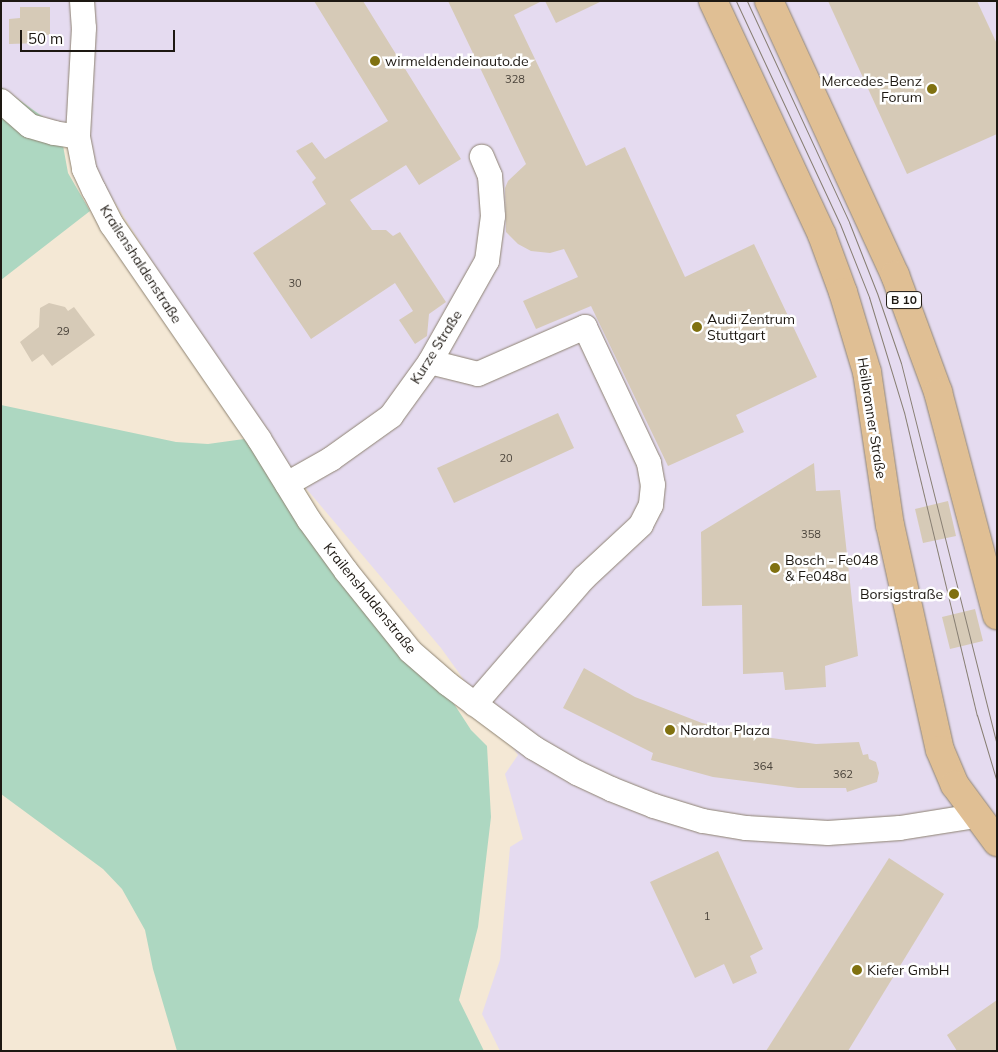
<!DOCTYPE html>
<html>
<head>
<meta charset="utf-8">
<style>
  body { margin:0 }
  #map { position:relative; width:998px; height:1052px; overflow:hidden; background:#f4e8d5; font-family:Mulish,sans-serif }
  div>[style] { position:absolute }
  .industrial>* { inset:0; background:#e5dbf0 }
  .green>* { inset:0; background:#add7c1 }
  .building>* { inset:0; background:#d6cab7 }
  .roads { filter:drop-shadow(0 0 1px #8e8372) drop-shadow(0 0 1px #8e8372) }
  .minor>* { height:24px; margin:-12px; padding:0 12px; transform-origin:12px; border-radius:12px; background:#fff }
  .major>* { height:28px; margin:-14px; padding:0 14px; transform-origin:14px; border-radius:14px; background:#e0bf94 }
  .tram>* { height:1px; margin:-0.5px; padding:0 0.5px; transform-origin:0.5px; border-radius:0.5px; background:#877e72 }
  .dots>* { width:14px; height:14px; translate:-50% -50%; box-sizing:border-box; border:2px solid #fff; border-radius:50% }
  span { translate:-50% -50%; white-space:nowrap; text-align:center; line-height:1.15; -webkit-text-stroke:5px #fff; paint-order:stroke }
  .number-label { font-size:11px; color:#4b443b }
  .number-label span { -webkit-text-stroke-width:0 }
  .shield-label span { padding:1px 4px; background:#fff; border:1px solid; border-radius:4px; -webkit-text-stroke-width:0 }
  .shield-label { font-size:12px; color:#1d1812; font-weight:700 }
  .poi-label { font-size:14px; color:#1d1812 }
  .left { translate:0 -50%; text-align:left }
  .right { translate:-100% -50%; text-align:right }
  .street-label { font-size:14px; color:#1d1812 }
  .frame { position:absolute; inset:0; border:2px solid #1d1812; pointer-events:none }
  .scale { position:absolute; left:20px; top:30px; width:155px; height:22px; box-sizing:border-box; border:2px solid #1d1812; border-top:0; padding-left:6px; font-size:15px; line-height:18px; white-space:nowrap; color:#1d1812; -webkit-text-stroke:4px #fff; paint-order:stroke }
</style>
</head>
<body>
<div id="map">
  <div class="industrial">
    <i style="clip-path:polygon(1px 1px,997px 1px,997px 1051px,500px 1051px,482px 1014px,500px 960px,510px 847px,523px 839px,505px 774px,518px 755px,441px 648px,266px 441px,91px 165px,60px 129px,1px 87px)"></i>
  </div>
  <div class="green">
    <i style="clip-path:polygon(1px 87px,60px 129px,68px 173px,90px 211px,1px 280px)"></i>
    <i style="clip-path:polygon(1px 405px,176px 442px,208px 444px,244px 439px,445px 690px,471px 730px,487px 746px,491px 817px,478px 927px,459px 1000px,484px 1051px,177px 1051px,153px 969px,145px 930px,122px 889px,103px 869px,1px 794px)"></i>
  </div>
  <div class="building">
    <i style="clip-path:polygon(314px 1px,363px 1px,461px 159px,419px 185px,406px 165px,350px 200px,372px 230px,386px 230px,393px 236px,400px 232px,446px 302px,429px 314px,427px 336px,415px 344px,399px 320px,413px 311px,395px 283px,311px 339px,253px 253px,326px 204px,312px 182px,316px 178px,296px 151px,312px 142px,325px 159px,388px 121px)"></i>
    <i style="clip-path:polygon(448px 1px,542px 1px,514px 15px,586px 166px,625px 147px,685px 277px,754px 244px,817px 377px,736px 415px,744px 432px,668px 466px,591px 306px,536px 329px,523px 301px,578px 277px,564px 249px,550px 253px,531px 251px,518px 244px,506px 232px,505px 188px,508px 181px,526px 164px)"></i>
    <i style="clip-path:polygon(545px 1px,602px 1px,556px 23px)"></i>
    <i style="clip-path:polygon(828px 1px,977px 1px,997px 44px,997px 134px,907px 174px)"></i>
    <i style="clip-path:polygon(20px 7px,50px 7px,50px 35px,41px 35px,41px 43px,9px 44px,9px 19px,20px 18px)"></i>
    <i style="clip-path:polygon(49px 303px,65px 307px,68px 311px,74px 307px,95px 335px,52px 366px,43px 354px,32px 362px,20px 342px,39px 327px,40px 308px)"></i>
    <i style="clip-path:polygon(558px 413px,574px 448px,454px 503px,437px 468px)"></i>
    <i style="clip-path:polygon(814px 463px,816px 491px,840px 490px,858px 656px,825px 666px,826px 687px,785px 690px,783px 672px,743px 674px,742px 605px,702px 606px,701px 532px)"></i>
    <i style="clip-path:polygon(948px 501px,956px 536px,923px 543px,915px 509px)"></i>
    <i style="clip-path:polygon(975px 609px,983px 641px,950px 649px,942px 617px)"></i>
    <i style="clip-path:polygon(584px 668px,635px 697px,702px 723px,764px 737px,816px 744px,859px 742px,863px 755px,868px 754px,869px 759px,876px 762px,879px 773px,877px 782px,847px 792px,846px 788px,798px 788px,713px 777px,651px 760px,653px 753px,563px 708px)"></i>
    <i style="clip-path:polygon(718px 851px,763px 949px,750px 956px,757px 973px,733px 984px,724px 964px,695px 978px,650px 882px)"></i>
    <i style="clip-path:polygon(889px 858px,944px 894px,848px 1051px,766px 1051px)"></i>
    <i style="clip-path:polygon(997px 1000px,997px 1051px,957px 1051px,947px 1035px)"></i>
  </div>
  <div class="roads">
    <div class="minor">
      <i style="left:82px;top:1px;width:27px;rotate:86deg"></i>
      <i style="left:84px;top:28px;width:109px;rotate:93.2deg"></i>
      <i style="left:78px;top:137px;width:33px;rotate:79deg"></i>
      <i style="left:84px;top:169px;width:23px;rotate:65deg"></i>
      <i style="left:94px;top:190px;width:39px;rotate:63deg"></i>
      <i style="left:112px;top:225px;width:260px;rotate:55.5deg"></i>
      <i style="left:259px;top:439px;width:95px;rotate:58.3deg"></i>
      <i style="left:309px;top:520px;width:63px;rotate:54deg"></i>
      <i style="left:346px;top:571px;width:102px;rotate:51.3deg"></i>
      <i style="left:410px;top:651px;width:50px;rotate:41deg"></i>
      <i style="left:448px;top:684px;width:107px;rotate:36.7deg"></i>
      <i style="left:534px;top:748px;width:50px;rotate:30.2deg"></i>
      <i style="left:577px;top:773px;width:38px;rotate:25deg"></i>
      <i style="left:611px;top:789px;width:46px;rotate:21.6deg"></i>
      <i style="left:654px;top:806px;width:51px;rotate:17deg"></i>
      <i style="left:703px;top:821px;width:44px;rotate:9.2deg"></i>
      <i style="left:746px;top:828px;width:82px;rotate:3.5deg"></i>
      <i style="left:828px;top:833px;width:72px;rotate:-4deg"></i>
      <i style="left:900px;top:828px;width:77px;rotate:-9deg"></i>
      <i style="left:1px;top:101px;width:38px;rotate:41deg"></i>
      <i style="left:30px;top:126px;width:25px;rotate:16deg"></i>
      <i style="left:54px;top:133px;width:24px;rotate:9deg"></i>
      <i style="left:430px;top:362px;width:49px;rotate:14deg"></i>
      <i style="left:478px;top:374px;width:117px;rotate:-23.7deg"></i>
      <i style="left:585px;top:327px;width:150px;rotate:64.8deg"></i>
      <i style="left:649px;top:463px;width:22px;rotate:80deg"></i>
      <i style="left:653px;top:485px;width:20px;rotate:96deg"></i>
      <i style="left:651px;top:505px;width:22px;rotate:117deg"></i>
      <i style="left:641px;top:525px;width:78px;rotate:137.1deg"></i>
      <i style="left:584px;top:578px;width:167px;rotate:130.9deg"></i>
      <i style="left:287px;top:484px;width:51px;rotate:-29.6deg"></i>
      <i style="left:331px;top:459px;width:74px;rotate:-35.6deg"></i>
      <i style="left:391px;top:416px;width:67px;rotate:-54.2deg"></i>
      <i style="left:430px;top:362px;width:116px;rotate:-60.6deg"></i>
      <i style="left:487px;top:261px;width:45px;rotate:-82.4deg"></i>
      <i style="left:493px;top:216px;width:40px;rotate:-94.3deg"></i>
      <i style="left:490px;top:176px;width:21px;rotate:-113deg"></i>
    </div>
    <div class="major">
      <i style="left:713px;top:1px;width:258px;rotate:65deg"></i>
      <i style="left:822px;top:235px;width:61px;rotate:69.8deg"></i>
      <i style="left:843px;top:292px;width:84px;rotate:73.3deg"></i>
      <i style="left:867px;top:372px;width:155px;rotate:81.5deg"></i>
      <i style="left:890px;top:525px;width:230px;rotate:77.5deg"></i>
      <i style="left:940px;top:750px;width:38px;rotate:67deg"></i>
      <i style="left:955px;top:785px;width:71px;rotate:53.6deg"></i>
      <i style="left:769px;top:1px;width:302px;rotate:65.3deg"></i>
      <i style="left:895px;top:275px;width:125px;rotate:69.8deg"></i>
      <i style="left:938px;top:392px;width:231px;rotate:75.2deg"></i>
    </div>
  </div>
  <div class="tram">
    <i style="left:736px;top:1px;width:246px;rotate:65deg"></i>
    <i style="left:840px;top:224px;width:79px;rotate:68.3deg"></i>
    <i style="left:869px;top:297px;width:120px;rotate:73.1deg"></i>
    <i style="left:904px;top:412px;width:312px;rotate:76.5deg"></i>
    <i style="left:977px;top:715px;width:70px;rotate:73.4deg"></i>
    <i style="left:747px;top:1px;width:243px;rotate:65.2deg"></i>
    <i style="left:849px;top:222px;width:76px;rotate:68.5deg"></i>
    <i style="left:877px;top:293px;width:74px;rotate:71.1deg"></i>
    <i style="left:901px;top:363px;width:395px;rotate:75.9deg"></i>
  </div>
  <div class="dots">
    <i style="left:375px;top:61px;background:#807110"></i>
    <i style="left:932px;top:89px;background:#807110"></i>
    <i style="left:697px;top:327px;background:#807110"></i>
    <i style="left:775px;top:568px;background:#807110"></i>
    <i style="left:954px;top:594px;background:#807110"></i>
    <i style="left:670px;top:730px;background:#807110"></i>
    <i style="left:857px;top:970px;background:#807110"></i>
  </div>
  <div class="number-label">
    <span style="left:515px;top:79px">328</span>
    <span style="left:295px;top:283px">30</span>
    <span style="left:63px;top:331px">29</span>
    <span style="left:506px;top:458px">20</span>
    <span style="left:811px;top:534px">358</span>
    <span style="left:763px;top:766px">364</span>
    <span style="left:843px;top:774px">362</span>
    <span style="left:707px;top:916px">1</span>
  </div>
  <div class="shield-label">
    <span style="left:904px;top:300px">B 10</span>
  </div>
  <div class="poi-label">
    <span class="left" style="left:385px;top:61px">wirmeldendeinauto.de</span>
    <span class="right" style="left:922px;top:89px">Mercedes-Benz<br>Forum</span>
    <span class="left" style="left:707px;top:327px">Audi Zentrum<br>Stuttgart</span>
    <span class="left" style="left:785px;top:568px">Bosch - Fe048<br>&amp; Fe048a</span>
    <span class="right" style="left:943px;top:594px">Borsigstraße</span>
    <span class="left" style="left:680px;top:730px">Nordtor Plaza</span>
    <span class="left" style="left:867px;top:970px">Kiefer GmbH</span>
  </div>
  <div class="street-label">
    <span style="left:141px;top:264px;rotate:57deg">Krailenshaldenstraße</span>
    <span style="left:436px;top:347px;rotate:-58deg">Kurze Straße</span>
    <span style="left:872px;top:418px;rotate:81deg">Heilbronner Straße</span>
    <span style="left:370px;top:598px;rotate:51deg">Krailenshaldenstraße</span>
  </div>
  <div class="frame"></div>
  <div class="scale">50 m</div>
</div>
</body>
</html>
